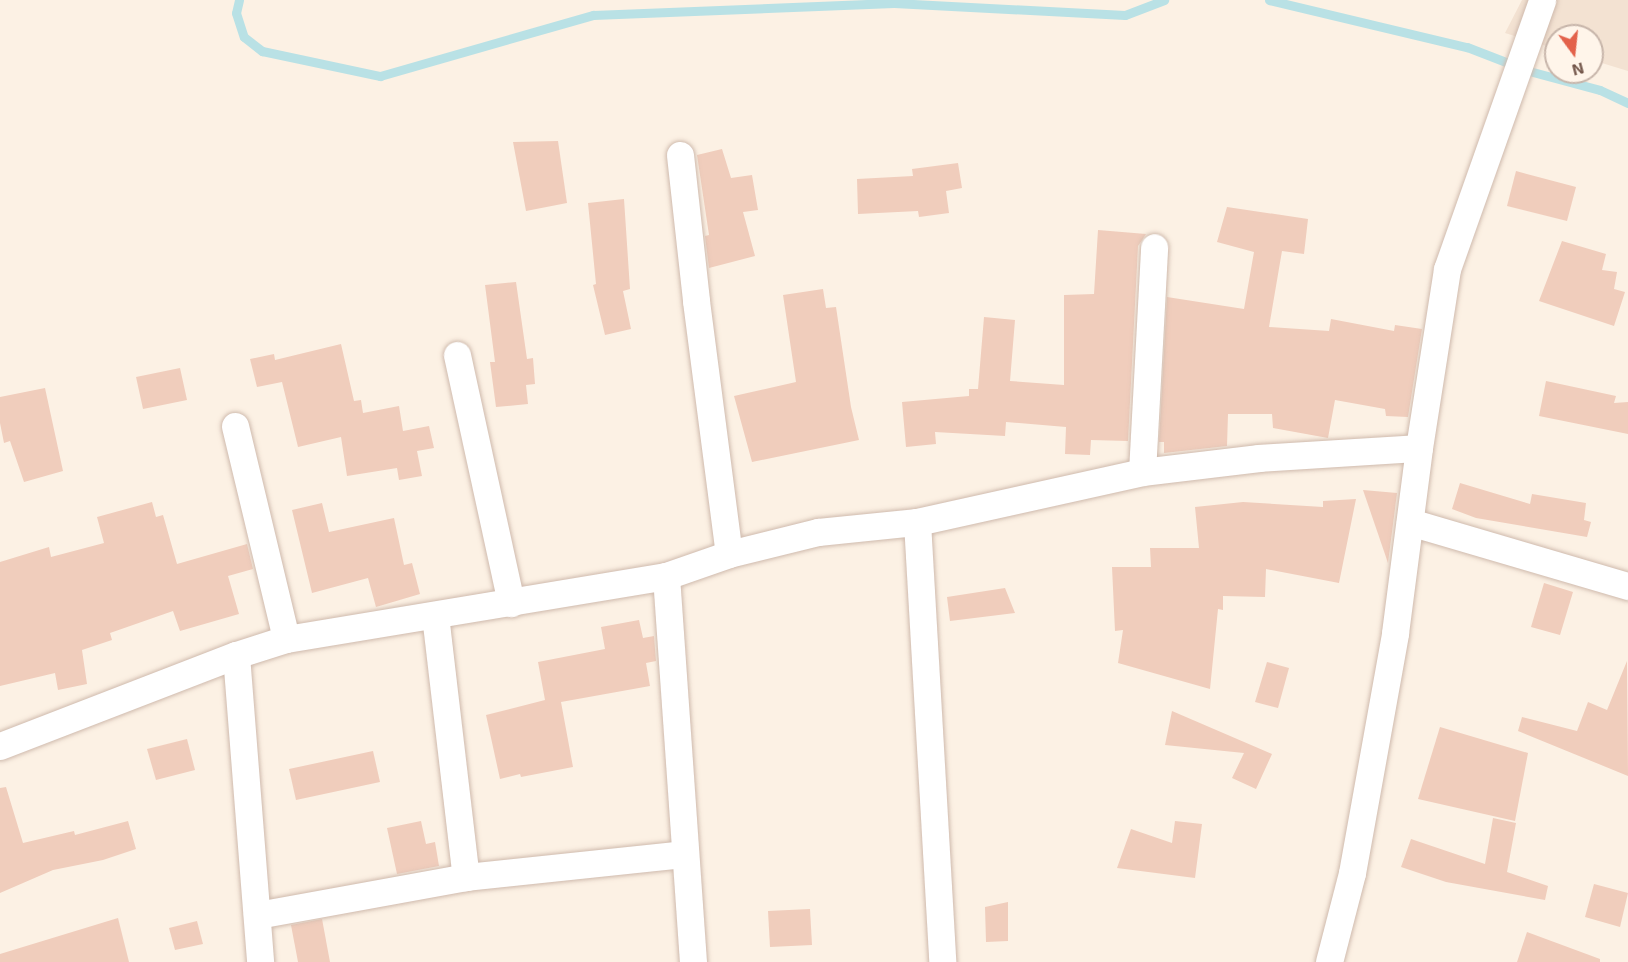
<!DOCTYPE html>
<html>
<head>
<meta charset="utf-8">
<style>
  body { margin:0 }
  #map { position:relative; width:1628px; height:962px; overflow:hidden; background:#fcf1e4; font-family:"Exo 2",sans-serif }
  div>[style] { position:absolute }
  .residential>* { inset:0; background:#f3e2d2 }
  .stream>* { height:9px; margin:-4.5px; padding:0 4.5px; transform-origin:4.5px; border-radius:4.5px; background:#b9e1e5 }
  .building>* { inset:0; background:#f0cdbc }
  .roads { filter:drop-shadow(0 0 2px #cfbaad) drop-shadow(0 0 2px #cfbaad) }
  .minor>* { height:27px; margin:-13.5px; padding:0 13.5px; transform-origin:13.5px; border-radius:13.5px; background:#fff }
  span { translate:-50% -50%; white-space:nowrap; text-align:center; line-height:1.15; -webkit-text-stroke:5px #fff5ea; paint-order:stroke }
  .north { position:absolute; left:1544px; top:24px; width:60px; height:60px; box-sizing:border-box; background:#fff5ea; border:2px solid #c7b5aa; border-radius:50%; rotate:165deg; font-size:16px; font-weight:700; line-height:24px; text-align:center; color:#73564a }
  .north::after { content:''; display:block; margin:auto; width:21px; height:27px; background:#e3624b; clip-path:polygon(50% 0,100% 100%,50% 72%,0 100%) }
</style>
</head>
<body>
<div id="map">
  <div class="residential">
    <i style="clip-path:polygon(1522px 0,1628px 0,1628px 71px,1592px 60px,1592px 36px,1556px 36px,1556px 49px,1505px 33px)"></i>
  </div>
  <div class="stream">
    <i style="left:239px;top:0;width:13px;rotate:103deg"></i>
    <i style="left:236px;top:13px;width:25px;rotate:72deg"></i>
    <i style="left:244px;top:37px;width:23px;rotate:38deg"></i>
    <i style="left:262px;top:51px;width:121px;rotate:12deg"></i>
    <i style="left:380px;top:76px;width:222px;rotate:-16deg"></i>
    <i style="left:593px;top:15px;width:301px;rotate:-2.3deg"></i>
    <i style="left:894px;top:3px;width:231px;rotate:3deg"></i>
    <i style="left:1125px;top:15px;width:42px;rotate:-21deg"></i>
    <i style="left:1269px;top:0;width:204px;rotate:13.4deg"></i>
    <i style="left:1467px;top:47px;width:66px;rotate:21.2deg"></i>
    <i style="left:1529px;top:71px;width:73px;rotate:15deg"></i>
    <i style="left:1600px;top:90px;width:31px;rotate:25deg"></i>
  </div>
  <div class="building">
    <i style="clip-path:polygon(558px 141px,567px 203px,526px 211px,513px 142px)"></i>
    <i style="clip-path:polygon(722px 149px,731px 178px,752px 175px,758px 210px,743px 212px,755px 256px,709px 268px,705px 236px,709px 235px,697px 155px)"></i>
    <i style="clip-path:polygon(958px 163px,962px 188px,946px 191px,949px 213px,919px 217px,918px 211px,858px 214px,857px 179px,913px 176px,912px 169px)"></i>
    <i style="clip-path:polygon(1516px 171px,1576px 187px,1567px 221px,1507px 206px)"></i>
    <i style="clip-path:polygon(624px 199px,630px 289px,623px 291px,631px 329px,605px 335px,593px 285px,596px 284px,588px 203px)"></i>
    <i style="clip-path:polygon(1227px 207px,1308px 219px,1304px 254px,1282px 251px,1269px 327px,1329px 331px,1331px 319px,1394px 331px,1395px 325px,1422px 329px,1408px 417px,1386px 416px,1385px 409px,1335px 400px,1328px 438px,1273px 428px,1272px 414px,1228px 414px,1227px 446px,1164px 453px,1164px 442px,1159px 442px,1167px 297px,1244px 309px,1254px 252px,1217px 242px)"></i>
    <i style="clip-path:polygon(1098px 230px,1146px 234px,1138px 246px,1128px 441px,1091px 440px,1090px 455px,1065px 454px,1066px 427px,1006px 422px,1005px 436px,935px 432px,936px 444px,906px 447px,902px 402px,969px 396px,969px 389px,978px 389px,984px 317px,1015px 320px,1010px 381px,1064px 385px,1064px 295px,1094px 294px)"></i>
    <i style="clip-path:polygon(1562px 241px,1606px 254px,1602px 270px,1617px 272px,1614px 289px,1625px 292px,1614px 326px,1539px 301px)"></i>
    <i style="clip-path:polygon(516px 282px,527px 359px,533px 358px,535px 384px,526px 385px,528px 404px,496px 407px,490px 362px,495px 362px,485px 285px)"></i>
    <i style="clip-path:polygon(823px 289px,826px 308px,836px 307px,851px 407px,859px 440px,752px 462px,734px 396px,796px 382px,783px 295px)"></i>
    <i style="clip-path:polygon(341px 344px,354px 401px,361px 400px,363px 413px,399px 406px,403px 431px,429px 426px,434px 448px,417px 451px,422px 476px,399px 480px,397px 468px,347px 476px,341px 437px,298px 447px,282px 382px,257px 387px,250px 359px,274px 354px,275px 360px)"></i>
    <i style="clip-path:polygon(180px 368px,187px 400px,143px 409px,136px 377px)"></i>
    <i style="clip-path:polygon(1546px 381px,1616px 396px,1614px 403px,1628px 402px,1628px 434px,1539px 416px)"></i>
    <i style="clip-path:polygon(45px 388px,63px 471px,24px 482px,10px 441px,4px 443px,0 423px,0 397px)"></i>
    <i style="clip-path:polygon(1460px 483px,1530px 504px,1532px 494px,1586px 503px,1584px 520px,1591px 522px,1587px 537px,1476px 518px,1452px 509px)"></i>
    <i style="clip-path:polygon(1363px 490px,1397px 493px,1388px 563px)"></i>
    <i style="clip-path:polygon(1356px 499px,1339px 583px,1266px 569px,1265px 597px,1223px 596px,1223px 610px,1218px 609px,1210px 689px,1118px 663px,1123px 630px,1115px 631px,1112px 567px,1151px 567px,1150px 548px,1199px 548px,1195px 507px,1243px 502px,1323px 507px,1323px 501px)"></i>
    <i style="clip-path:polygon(152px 502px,156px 517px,163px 515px,177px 564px,247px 544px,253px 569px,228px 576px,239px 614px,180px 631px,173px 611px,110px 633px,112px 640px,82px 650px,87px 684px,58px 690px,55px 673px,0 686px,0 562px,49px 547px,51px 557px,104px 543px,97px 517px)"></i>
    <i style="clip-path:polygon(322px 503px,329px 532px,394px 518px,404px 565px,412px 563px,420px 594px,376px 607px,368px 578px,312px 593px,292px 510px)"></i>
    <i style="clip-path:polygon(1544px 583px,1573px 592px,1560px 635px,1531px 627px)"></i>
    <i style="clip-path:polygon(1005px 588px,1015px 613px,950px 621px,947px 597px)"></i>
    <i style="clip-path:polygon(639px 620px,643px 638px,654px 636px,656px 661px,646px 663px,650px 686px,561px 702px,573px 767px,521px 777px,520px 774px,500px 779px,486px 715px,545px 700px,538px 662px,605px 649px,601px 627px)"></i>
    <i style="clip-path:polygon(1627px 661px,1628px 776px,1518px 731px,1522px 717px,1577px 731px,1588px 702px,1607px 710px)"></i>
    <i style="clip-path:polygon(1267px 662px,1289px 668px,1278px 708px,1255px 702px)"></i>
    <i style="clip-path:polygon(1172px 711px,1272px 754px,1256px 789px,1232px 778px,1244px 753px,1165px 745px)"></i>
    <i style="clip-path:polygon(1440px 727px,1528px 753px,1515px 821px,1418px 799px)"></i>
    <i style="clip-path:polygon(187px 739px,195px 770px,156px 780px,147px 749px)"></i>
    <i style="clip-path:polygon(373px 751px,380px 782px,296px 800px,289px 769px)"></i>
    <i style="clip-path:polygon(6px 787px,23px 843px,74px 831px,75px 835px,128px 821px,136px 849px,103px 860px,53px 870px,0 893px,0 788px)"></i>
    <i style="clip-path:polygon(1493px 818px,1516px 823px,1507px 872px,1548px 886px,1545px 900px,1446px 882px,1401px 867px,1411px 839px,1485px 864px)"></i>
    <i style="clip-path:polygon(421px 821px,426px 844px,435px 842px,439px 866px,397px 874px,387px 828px)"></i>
    <i style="clip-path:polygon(1175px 821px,1202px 824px,1195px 878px,1117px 868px,1131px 829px,1172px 843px)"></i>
    <i style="clip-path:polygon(1594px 884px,1628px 893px,1620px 927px,1585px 917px)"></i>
    <i style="clip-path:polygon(1008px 902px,1008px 941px,986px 942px,985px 907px)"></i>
    <i style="clip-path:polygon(810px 909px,812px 945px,770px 947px,768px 911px)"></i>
    <i style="clip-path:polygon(118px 918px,129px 962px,0 962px,0 954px)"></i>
    <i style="clip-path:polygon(322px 919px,330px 962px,298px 962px,291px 925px)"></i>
    <i style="clip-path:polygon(197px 921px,203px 944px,175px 950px,169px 928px)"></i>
    <i style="clip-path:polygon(1527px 932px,1600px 959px,1600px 962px,1517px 962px)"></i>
  </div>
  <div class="roads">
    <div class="minor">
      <i style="left:680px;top:155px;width:147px;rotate:83.7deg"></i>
      <i style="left:696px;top:301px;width:255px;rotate:82.6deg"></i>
      <i style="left:457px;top:355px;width:254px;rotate:77.7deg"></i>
      <i style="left:235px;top:426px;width:219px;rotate:76.5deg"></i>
      <i style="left:1142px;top:472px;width:225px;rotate:-86.9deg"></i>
      <i style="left:917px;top:522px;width:441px;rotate:86.7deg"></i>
      <i style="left:1410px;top:522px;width:227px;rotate:16.4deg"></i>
      <i style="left:666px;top:576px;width:387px;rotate:86deg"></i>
      <i style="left:435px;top:615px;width:264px;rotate:83.3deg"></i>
      <i style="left:236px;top:655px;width:308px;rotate:85.5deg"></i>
      <i style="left:0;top:746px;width:253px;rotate:-21.1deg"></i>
      <i style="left:236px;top:655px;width:52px;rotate:-17.7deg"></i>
      <i style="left:286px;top:639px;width:385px;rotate:-9.4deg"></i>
      <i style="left:666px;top:576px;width:67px;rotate:-19.2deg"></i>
      <i style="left:729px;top:554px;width:92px;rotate:-13.9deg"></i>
      <i style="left:818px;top:532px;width:100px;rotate:-5.8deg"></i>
      <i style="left:917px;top:522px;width:230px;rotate:-12.5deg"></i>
      <i style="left:1142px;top:472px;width:118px;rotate:-6.8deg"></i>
      <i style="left:1259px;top:458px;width:160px;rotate:-3.6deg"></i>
      <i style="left:257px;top:915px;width:212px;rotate:-10.3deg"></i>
      <i style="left:466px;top:877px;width:219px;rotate:-6deg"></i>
      <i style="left:1329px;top:962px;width:92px;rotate:-75.5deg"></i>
      <i style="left:1352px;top:873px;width:244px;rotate:-79.8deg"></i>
      <i style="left:1395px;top:633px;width:187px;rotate:-82.6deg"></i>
      <i style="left:1419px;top:448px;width:181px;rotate:-81.1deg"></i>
      <i style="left:1447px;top:269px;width:285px;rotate:-70.5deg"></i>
    </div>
  </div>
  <div class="north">N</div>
</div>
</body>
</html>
